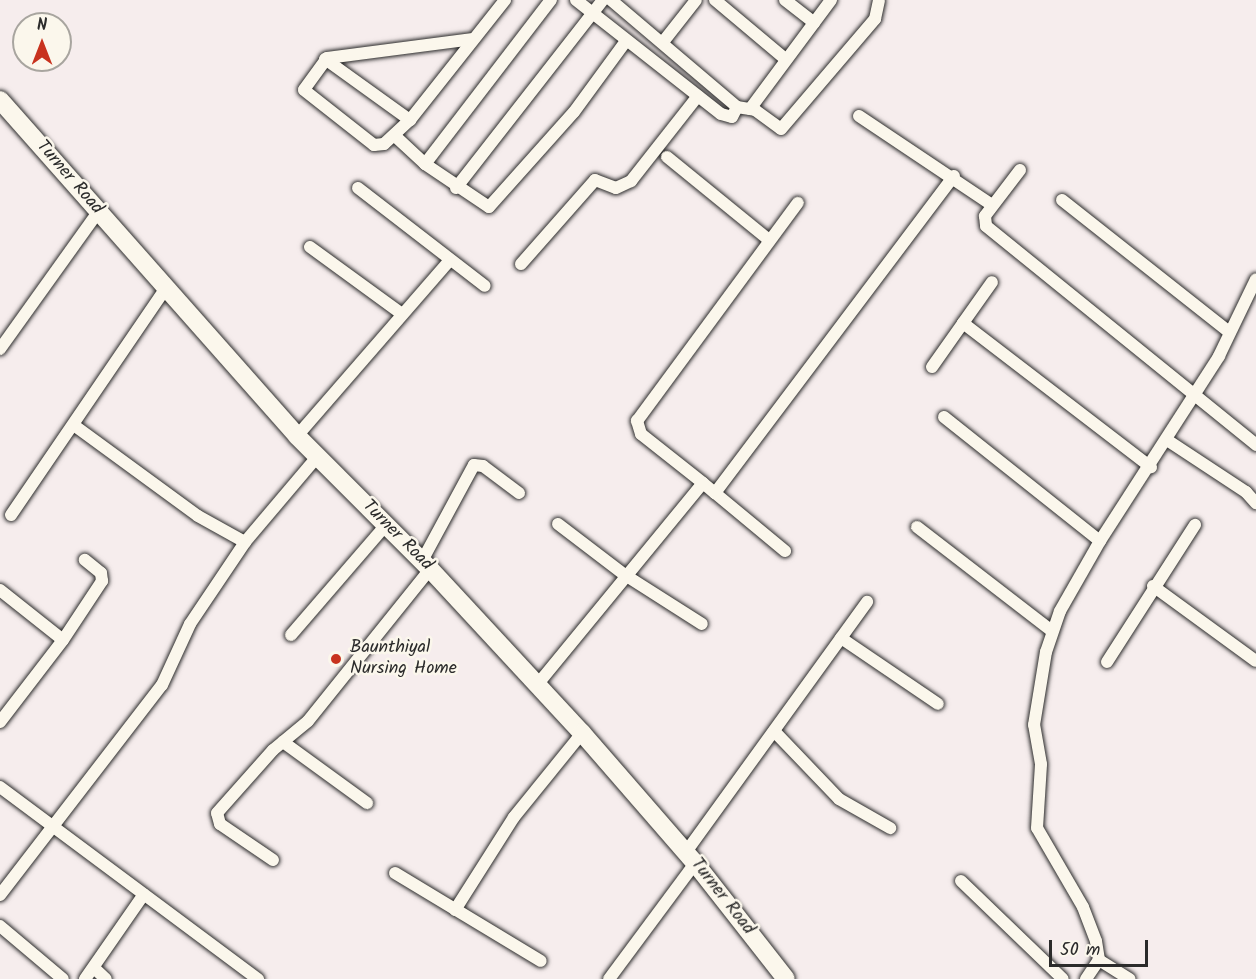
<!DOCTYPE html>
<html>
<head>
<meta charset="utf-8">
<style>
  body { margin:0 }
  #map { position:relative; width:1256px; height:979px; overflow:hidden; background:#f6eded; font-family:Kalam,sans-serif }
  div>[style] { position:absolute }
  .roads { filter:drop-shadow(0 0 2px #2b2b2b) drop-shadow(0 0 2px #2b2b2b) }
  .street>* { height:12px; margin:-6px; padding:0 6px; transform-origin:6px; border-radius:6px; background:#fbf7ec }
  .secondary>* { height:18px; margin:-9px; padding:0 9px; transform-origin:9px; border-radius:9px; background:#fbf7ec }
  .dots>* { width:16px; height:16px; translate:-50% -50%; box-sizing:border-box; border:3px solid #fbf7ec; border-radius:50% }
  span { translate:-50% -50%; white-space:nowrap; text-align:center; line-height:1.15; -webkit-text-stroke:5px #fbf7ec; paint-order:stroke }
  .street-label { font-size:18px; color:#2b2b2b }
  .poi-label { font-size:18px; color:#2b2b2b }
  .left { translate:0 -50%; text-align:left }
  .north { position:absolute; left:12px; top:12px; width:60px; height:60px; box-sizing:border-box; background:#fbf7ec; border:2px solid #a8a59f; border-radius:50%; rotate:0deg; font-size:16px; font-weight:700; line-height:24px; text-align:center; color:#2b2b2b }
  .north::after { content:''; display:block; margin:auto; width:21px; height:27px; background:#c8321e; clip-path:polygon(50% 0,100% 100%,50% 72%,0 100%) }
  .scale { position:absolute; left:1049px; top:940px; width:99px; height:27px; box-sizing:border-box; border:3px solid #2b2b2b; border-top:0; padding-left:8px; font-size:18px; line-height:21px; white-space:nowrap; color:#2b2b2b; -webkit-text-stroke:4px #fbf7ec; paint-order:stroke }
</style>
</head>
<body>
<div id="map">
  <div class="roads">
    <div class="street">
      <i style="left:576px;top:0;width:184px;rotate:38.2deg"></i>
      <i style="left:721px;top:114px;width:11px;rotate:15deg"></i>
      <i style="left:732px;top:117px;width:11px;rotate:-63deg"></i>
      <i style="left:611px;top:0;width:165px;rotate:40.3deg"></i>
      <i style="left:737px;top:107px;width:18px;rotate:9deg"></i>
      <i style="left:755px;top:110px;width:32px;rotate:36deg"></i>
      <i style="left:781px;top:129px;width:145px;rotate:-49.5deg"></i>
      <i style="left:875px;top:19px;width:19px;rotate:-78deg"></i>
      <i style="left:715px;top:0;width:90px;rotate:40deg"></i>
      <i style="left:785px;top:0;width:37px;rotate:38deg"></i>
      <i style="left:473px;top:39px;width:147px;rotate:172.6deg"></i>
      <i style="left:327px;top:58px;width:39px;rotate:126deg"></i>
      <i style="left:304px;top:90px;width:89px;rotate:38.2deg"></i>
      <i style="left:374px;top:145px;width:10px;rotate:-6deg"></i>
      <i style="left:384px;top:144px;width:35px;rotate:-43deg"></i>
      <i style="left:410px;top:120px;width:153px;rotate:-51.6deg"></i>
      <i style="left:663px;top:42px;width:53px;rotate:-51.8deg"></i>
      <i style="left:325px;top:59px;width:105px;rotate:35.7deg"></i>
      <i style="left:750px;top:109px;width:136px;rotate:-53.4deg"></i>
      <i style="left:859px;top:116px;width:160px;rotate:33.8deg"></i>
      <i style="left:395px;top:136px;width:41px;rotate:43deg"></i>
      <i style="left:425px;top:164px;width:77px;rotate:33.9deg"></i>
      <i style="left:489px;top:207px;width:127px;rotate:-48.2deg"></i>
      <i style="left:574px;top:112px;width:88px;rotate:-53.8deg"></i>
      <i style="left:667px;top:157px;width:132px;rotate:39.1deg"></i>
      <i style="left:425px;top:164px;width:207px;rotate:-52.5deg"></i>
      <i style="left:1020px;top:170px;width:58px;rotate:127.3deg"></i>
      <i style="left:985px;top:216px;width:10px;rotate:84deg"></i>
      <i style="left:986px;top:226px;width:348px;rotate:39deg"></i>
      <i style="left:358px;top:188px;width:160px;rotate:37.7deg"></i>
      <i style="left:456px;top:188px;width:239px;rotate:-52deg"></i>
      <i style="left:1062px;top:200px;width:213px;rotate:38.3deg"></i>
      <i style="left:310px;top:247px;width:114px;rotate:36.1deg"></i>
      <i style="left:521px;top:264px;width:112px;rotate:-48.6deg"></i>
      <i style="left:595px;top:180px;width:22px;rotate:21deg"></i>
      <i style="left:616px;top:188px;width:17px;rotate:-25deg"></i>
      <i style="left:631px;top:181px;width:108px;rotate:-51.8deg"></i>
      <i style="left:963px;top:323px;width:50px;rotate:-54.7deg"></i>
      <i style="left:0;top:349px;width:168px;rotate:-54.4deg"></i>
      <i style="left:932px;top:367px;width:54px;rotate:-54.8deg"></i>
      <i style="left:963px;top:323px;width:237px;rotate:37.5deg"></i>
      <i style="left:944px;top:417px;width:199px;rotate:38.5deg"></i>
      <i style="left:75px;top:426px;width:152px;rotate:36.2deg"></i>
      <i style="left:198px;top:516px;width:54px;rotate:29deg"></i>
      <i style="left:297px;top:436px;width:233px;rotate:-49deg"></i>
      <i style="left:1167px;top:440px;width:95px;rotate:33.4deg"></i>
      <i style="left:1246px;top:492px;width:15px;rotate:48deg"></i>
      <i style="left:703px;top:483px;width:16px;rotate:40deg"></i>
      <i style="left:715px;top:493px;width:397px;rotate:-53deg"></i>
      <i style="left:715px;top:493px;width:91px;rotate:39.6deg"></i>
      <i style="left:11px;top:515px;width:275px;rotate:-55.7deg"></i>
      <i style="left:558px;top:524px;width:84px;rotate:37.3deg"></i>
      <i style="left:625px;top:575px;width:91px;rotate:32.5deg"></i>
      <i style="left:917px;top:527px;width:170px;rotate:37.6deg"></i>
      <i style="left:422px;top:561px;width:109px;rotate:-61.6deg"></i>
      <i style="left:474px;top:465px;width:9px;rotate:6deg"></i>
      <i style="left:483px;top:466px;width:45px;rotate:36.9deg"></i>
      <i style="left:1153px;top:586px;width:127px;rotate:36.1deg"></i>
      <i style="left:0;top:590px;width:80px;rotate:38.4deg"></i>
      <i style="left:63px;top:640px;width:71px;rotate:-56.5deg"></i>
      <i style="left:102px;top:581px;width:8px;rotate:-97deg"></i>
      <i style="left:101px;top:573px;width:21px;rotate:-141deg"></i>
      <i style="left:291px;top:635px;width:145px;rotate:-49.2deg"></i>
      <i style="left:841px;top:638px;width:117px;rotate:34.2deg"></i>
      <i style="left:1107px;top:662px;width:163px;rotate:-57.3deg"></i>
      <i style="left:537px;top:685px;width:261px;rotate:-50.6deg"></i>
      <i style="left:703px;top:483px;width:79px;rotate:-141.7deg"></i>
      <i style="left:641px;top:434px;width:14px;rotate:-107deg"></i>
      <i style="left:637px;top:421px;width:271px;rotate:-53.6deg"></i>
      <i style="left:0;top:722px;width:103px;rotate:-52.5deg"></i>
      <i style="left:774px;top:731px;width:94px;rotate:46.3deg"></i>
      <i style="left:839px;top:799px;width:59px;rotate:29.6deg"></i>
      <i style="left:283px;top:742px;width:104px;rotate:36deg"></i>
      <i style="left:0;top:787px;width:322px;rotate:36.7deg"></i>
      <i style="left:686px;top:852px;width:309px;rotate:-54.1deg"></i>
      <i style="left:273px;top:860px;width:64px;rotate:-145.8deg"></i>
      <i style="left:220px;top:824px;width:11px;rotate:-105deg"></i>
      <i style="left:217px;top:813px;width:84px;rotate:-48.4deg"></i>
      <i style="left:273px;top:750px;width:45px;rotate:-39.6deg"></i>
      <i style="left:308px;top:721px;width:195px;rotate:-51.2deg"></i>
      <i style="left:395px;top:873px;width:170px;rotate:31.1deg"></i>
      <i style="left:961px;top:881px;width:141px;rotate:43.9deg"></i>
      <i style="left:0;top:895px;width:265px;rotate:-52.4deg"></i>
      <i style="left:162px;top:685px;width:67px;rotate:-65.3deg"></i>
      <i style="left:190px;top:624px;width:99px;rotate:-56.1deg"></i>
      <i style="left:245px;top:542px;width:113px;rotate:-49.7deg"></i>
      <i style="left:455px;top:910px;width:110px;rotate:-57.6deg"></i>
      <i style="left:514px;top:817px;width:108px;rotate:-51deg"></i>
      <i style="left:0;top:926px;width:82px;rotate:40.1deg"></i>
      <i style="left:1099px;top:960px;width:36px;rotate:32deg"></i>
      <i style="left:94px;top:968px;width:16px;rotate:43deg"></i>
      <i style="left:85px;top:979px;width:103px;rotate:-55.2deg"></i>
      <i style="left:609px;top:979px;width:144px;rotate:-53.4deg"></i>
      <i style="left:1086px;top:979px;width:23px;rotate:-56deg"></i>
      <i style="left:1099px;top:960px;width:19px;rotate:-99deg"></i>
      <i style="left:1096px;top:941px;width:36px;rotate:-111deg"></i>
      <i style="left:1083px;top:907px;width:91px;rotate:-120.2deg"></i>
      <i style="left:1037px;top:828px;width:64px;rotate:-86.4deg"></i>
      <i style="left:1041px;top:764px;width:40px;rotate:-100deg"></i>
      <i style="left:1034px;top:725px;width:74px;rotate:-80.7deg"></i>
      <i style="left:1046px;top:652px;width:43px;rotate:-71.1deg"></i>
      <i style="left:1060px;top:611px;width:81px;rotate:-60.3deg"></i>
      <i style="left:1100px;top:541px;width:220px;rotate:-57.2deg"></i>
      <i style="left:1219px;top:356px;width:85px;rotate:-64.3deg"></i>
    </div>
    <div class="secondary">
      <i style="left:0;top:100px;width:448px;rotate:48.5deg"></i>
      <i style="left:297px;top:436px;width:188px;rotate:45deg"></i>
      <i style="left:430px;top:569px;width:224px;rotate:47.2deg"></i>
      <i style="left:582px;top:733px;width:172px;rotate:49deg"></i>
      <i style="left:695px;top:863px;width:147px;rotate:51.9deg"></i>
    </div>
  </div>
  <div class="dots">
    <i style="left:336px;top:659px;background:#c8321e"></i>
  </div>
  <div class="street-label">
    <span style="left:69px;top:178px;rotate:49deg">Turner Road</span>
    <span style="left:397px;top:536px;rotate:45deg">Turner Road</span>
    <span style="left:722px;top:897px;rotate:52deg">Turner Road</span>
  </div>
  <div class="poi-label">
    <span class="left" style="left:350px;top:659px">Baunthiyal<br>Nursing Home</span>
  </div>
  <div class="north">N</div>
  <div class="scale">50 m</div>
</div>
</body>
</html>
